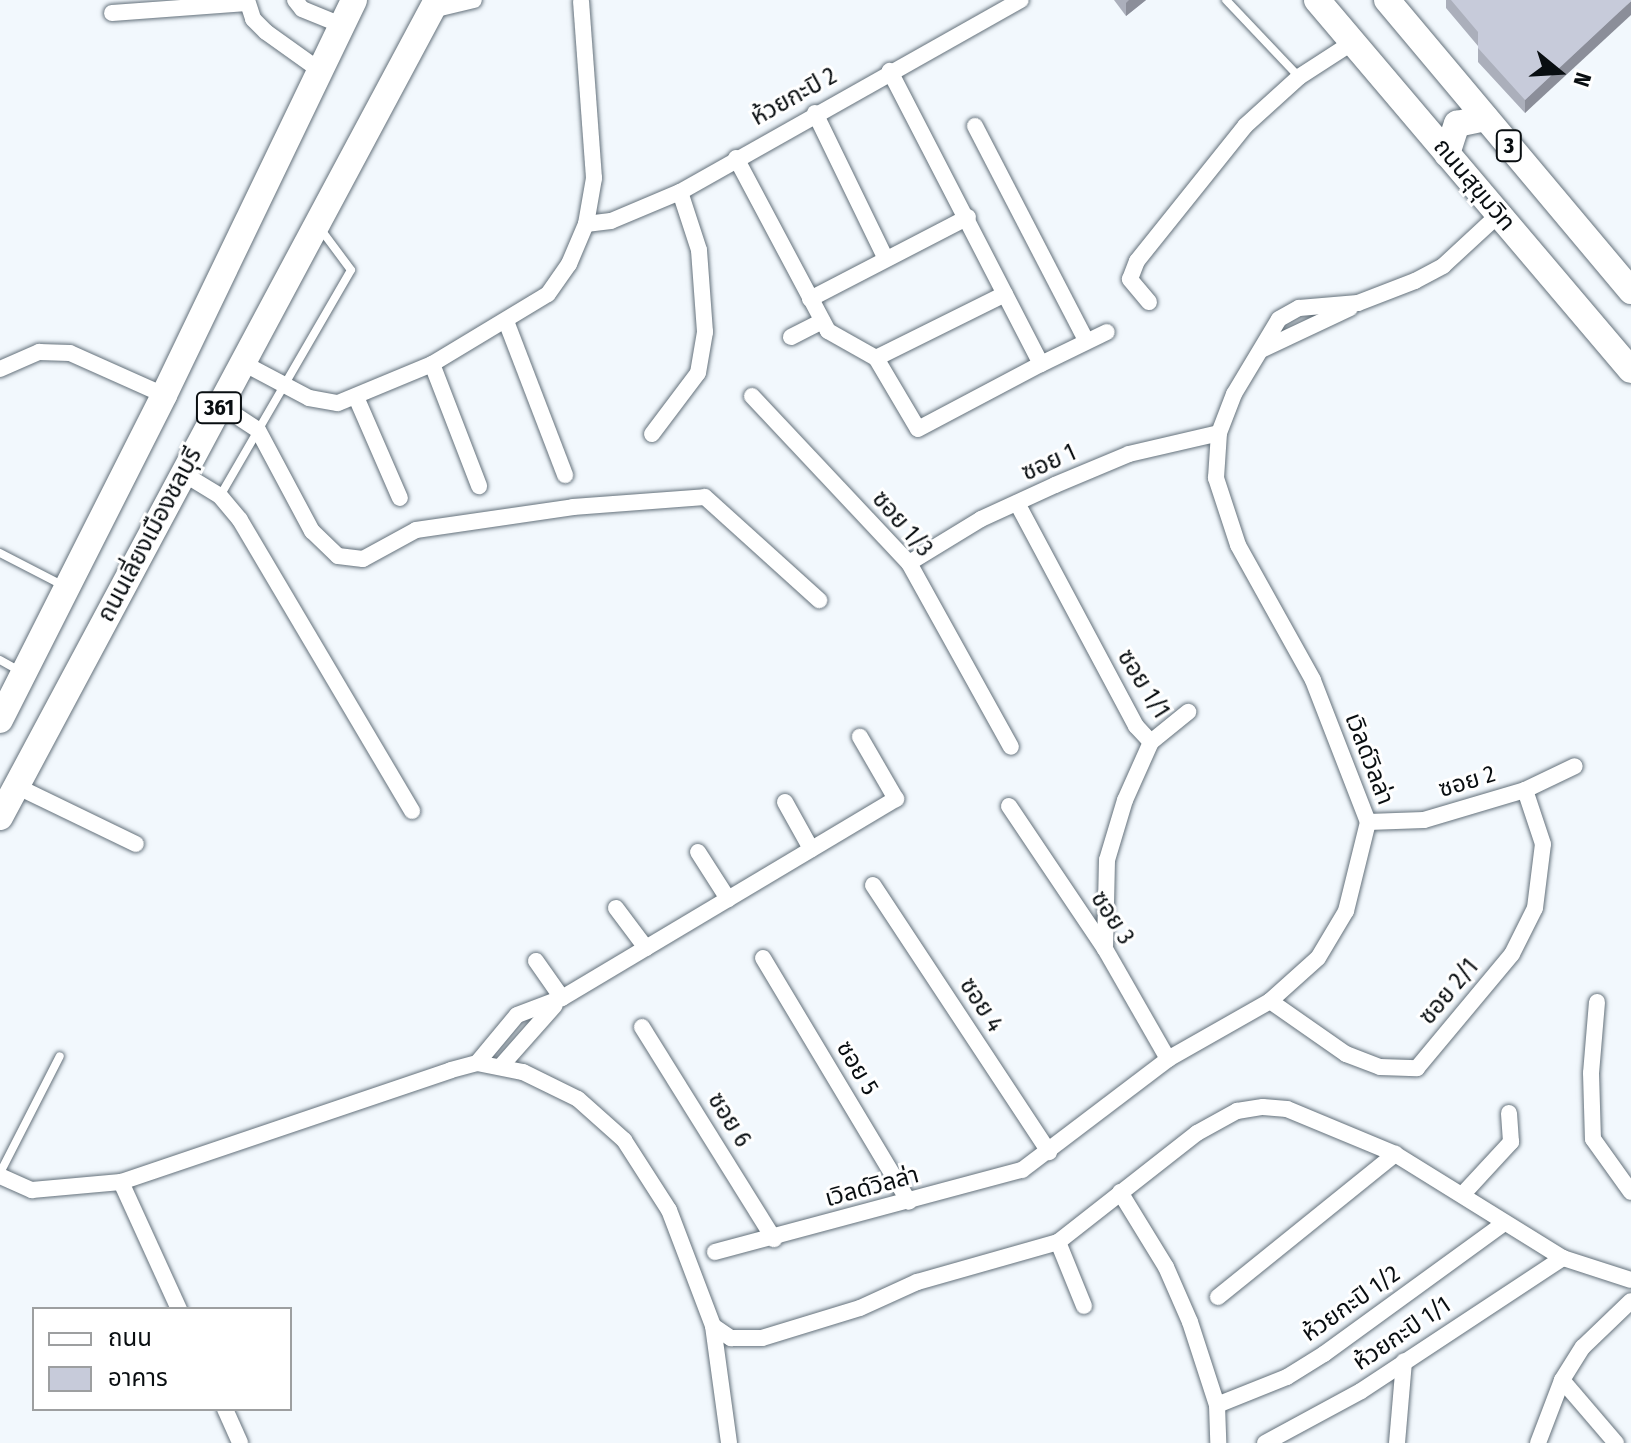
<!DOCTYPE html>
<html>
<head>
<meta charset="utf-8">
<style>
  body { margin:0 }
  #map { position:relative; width:1631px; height:1443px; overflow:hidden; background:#f2f8fd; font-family:"Fira Sans Condensed","Noto Sans Thai",sans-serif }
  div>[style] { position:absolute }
  .roads { filter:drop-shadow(0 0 2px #64717b) drop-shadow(0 0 2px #64717b) }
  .service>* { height:8px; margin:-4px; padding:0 4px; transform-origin:4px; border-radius:4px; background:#fff }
  .minor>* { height:16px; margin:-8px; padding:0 8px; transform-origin:8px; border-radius:8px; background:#fff }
  .primary>* { height:26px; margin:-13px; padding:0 13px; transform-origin:13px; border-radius:13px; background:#fff }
  .trunk>* { height:26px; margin:-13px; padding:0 13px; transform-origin:13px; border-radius:13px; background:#fff }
  .wall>* { inset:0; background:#abafbb }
  .shaded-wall>* { inset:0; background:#8b8e99 }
  .building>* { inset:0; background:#c7cbda }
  span { translate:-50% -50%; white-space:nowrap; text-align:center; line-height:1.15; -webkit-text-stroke:6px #fff; paint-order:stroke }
  .shield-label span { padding:2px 6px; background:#fff; border:2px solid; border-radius:6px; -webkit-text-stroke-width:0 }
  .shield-label { font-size:22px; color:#090e11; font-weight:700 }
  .street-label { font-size:24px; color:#090e11 }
  .legend { position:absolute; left:32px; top:1307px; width:260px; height:104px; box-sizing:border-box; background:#fff; border:2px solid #9d9fa0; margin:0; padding:10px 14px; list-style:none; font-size:24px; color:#090e11 }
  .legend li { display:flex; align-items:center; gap:16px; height:40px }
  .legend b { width:40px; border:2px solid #9d9fa0 }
  .north { position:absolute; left:1519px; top:32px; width:80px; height:80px; -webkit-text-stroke:6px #fff; paint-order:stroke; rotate:108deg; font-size:22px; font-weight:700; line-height:32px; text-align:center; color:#090e11 }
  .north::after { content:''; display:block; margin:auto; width:28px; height:36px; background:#090e11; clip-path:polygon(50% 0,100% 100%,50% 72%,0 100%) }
</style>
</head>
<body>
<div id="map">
  <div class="roads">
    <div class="service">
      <i style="left:1226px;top:0;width:105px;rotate:46.5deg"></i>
      <i style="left:220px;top:496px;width:261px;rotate:-59.9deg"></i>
      <i style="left:351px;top:270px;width:54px;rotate:-126.7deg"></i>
      <i style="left:0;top:553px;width:72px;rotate:27.3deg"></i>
      <i style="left:0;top:660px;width:23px;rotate:29deg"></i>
      <i style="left:0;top:1173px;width:131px;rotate:-62.9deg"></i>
    </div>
    <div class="minor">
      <i style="left:247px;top:0;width:20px;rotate:72deg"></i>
      <i style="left:253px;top:19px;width:18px;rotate:45deg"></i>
      <i style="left:266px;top:32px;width:65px;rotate:35.6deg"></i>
      <i style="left:295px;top:0;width:11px;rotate:52deg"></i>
      <i style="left:302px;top:9px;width:42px;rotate:22.3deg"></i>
      <i style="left:432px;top:10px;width:43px;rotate:-13.4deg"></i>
      <i style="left:112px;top:13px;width:135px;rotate:-4.2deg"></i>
      <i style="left:815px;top:113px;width:162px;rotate:64.1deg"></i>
      <i style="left:975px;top:126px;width:241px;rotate:62.6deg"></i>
      <i style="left:736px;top:158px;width:196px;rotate:62deg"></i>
      <i style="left:828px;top:331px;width:55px;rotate:29.4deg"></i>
      <i style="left:876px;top:358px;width:82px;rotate:59.4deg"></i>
      <i style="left:918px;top:429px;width:139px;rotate:-27.9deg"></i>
      <i style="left:1041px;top:364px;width:330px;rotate:-117.3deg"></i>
      <i style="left:586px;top:224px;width:25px;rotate:-7deg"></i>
      <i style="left:611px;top:221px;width:75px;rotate:-22.8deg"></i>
      <i style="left:680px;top:192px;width:391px;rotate:-29.4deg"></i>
      <i style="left:810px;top:299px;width:178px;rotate:-27.4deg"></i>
      <i style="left:1149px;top:302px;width:30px;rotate:-130deg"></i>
      <i style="left:1130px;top:279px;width:19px;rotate:-69deg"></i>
      <i style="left:1137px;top:261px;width:173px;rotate:-51.3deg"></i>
      <i style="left:1245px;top:126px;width:73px;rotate:-42.2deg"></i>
      <i style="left:1299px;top:77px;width:64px;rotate:-32.9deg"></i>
      <i style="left:506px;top:321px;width:165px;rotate:69deg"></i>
      <i style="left:791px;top:337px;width:35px;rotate:-27deg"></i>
      <i style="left:1263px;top:349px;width:96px;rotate:-25.2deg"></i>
      <i style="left:876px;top:358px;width:144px;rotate:-26.4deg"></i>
      <i style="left:243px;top:363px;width:75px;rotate:27.9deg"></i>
      <i style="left:309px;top:398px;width:29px;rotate:10deg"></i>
      <i style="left:338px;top:403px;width:102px;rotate:-22.5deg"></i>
      <i style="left:432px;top:364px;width:135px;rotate:-31.1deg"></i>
      <i style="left:548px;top:294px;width:37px;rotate:-55deg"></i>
      <i style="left:569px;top:264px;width:43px;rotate:-67deg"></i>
      <i style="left:586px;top:224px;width:47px;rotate:-80.1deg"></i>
      <i style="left:594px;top:178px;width:177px;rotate:-94.2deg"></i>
      <i style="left:432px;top:364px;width:131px;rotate:68.9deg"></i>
      <i style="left:1041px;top:364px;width:73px;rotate:-25.9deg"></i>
      <i style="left:0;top:369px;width:43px;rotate:-23.6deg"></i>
      <i style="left:39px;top:352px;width:31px;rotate:2deg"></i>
      <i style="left:70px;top:353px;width:103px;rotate:24.1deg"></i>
      <i style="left:752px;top:396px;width:229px;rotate:46.8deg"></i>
      <i style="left:909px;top:563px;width:210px;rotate:61deg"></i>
      <i style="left:356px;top:397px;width:110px;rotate:66.5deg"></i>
      <i style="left:220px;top:405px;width:45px;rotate:33.3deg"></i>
      <i style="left:258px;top:430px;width:115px;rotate:61.9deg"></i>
      <i style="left:312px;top:531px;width:36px;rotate:44deg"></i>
      <i style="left:338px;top:556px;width:25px;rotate:7deg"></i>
      <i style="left:363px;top:559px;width:60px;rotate:-28.7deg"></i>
      <i style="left:416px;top:530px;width:159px;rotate:-8.3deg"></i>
      <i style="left:573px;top:507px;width:132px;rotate:-4.3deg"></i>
      <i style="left:705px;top:497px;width:154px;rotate:42.1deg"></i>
      <i style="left:652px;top:434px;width:76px;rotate:-53deg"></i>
      <i style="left:698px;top:373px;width:42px;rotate:-80.3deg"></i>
      <i style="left:705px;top:332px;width:82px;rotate:-94.2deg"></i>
      <i style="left:699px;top:250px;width:61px;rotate:-108.1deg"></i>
      <i style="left:184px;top:474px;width:42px;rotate:31.4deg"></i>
      <i style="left:220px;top:496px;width:31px;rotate:50deg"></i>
      <i style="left:240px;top:520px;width:338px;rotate:59.4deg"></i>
      <i style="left:1017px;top:503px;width:253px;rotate:61.9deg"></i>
      <i style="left:1136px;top:726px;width:22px;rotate:47deg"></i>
      <i style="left:1151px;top:742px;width:64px;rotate:114.1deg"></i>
      <i style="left:1125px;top:800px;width:63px;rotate:106.7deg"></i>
      <i style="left:1107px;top:860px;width:89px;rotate:91.3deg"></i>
      <i style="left:909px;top:563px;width:84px;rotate:-31.4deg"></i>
      <i style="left:981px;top:519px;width:81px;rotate:-24.7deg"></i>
      <i style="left:1055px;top:485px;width:80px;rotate:-22.7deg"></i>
      <i style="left:1129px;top:454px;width:92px;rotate:-13.1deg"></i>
      <i style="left:1151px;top:742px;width:48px;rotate:-39deg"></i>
      <i style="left:16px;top:786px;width:133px;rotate:25.8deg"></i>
      <i style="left:785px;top:802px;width:54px;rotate:61deg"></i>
      <i style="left:1009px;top:806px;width:172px;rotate:56.1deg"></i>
      <i style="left:1105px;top:949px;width:127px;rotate:60.2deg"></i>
      <i style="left:1368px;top:822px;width:56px;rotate:-2deg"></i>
      <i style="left:1424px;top:820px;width:105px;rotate:-16.5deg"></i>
      <i style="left:1525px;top:790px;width:55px;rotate:-25.6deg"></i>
      <i style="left:698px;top:852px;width:56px;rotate:57.4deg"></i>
      <i style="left:873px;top:885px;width:320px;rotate:56.6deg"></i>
      <i style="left:616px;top:908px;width:50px;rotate:53.1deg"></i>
      <i style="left:763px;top:958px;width:284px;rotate:59.1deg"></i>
      <i style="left:536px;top:961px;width:45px;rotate:54.9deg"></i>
      <i style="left:1270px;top:1001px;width:93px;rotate:34.9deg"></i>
      <i style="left:1346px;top:1054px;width:36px;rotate:21deg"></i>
      <i style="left:1380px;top:1067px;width:37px;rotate:2deg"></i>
      <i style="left:1417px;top:1068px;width:148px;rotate:-50.2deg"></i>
      <i style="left:1512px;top:954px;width:51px;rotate:-63.4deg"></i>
      <i style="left:1535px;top:908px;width:64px;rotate:-82.9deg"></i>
      <i style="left:1543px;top:844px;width:57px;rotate:-108.4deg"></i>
      <i style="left:1597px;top:1002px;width:71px;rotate:94.8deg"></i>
      <i style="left:1591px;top:1073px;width:66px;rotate:88.3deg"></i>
      <i style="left:1593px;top:1139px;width:65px;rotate:54.4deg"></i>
      <i style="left:642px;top:1027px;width:250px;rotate:58.1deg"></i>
      <i style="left:477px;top:1063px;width:62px;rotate:-50.2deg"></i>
      <i style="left:517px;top:1015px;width:48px;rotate:-20.7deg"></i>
      <i style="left:562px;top:998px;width:389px;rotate:-30.8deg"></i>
      <i style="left:896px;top:799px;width:72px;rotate:-120.1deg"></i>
      <i style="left:501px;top:1066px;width:81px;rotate:-48.5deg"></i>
      <i style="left:0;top:1176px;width:35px;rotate:24deg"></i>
      <i style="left:32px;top:1190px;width:89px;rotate:-5.1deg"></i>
      <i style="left:121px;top:1182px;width:348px;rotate:-18.7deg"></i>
      <i style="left:451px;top:1070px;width:27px;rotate:-15deg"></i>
      <i style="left:477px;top:1063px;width:47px;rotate:11.1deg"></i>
      <i style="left:523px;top:1072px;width:61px;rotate:26.1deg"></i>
      <i style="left:578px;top:1099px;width:62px;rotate:41.7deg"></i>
      <i style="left:624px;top:1140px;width:83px;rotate:57.3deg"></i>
      <i style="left:669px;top:1210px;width:124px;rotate:69.2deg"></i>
      <i style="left:713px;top:1326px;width:118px;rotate:82.2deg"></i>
      <i style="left:121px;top:1182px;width:140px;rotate:65.5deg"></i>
      <i style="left:1120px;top:1192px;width:88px;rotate:58.5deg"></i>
      <i style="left:1166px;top:1267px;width:60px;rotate:66.4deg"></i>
      <i style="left:1190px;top:1322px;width:87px;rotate:72deg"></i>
      <i style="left:1217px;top:1405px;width:38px;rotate:88deg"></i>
      <i style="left:1463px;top:1194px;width:71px;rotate:-47.3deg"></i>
      <i style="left:1511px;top:1142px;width:29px;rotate:-94deg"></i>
      <i style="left:1058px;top:1242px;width:69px;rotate:67.9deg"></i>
      <i style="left:715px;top:1252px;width:318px;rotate:-15deg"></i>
      <i style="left:1022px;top:1170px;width:183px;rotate:-37.2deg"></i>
      <i style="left:1168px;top:1059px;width:117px;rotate:-29.6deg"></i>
      <i style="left:1270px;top:1001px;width:64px;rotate:-41.9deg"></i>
      <i style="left:1318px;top:958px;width:55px;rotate:-59.2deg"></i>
      <i style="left:1346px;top:911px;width:92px;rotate:-76.1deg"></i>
      <i style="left:1368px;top:822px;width:152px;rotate:-111.2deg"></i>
      <i style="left:1313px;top:680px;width:154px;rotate:-119.1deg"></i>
      <i style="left:1238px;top:545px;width:71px;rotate:-108.2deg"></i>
      <i style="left:1216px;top:478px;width:45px;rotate:-86.2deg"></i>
      <i style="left:1219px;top:433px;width:42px;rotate:-69deg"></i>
      <i style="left:1234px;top:394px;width:87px;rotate:-59deg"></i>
      <i style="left:1279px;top:319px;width:23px;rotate:-29deg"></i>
      <i style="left:1299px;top:308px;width:59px;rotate:-4.8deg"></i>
      <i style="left:1358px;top:303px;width:61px;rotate:-21.1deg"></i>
      <i style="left:1415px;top:281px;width:32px;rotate:-28deg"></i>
      <i style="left:1443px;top:266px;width:75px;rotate:-42.8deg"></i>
      <i style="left:1218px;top:1297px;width:228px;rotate:-38.9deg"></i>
      <i style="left:713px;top:1326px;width:22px;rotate:34deg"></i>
      <i style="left:731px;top:1338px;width:31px"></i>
      <i style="left:762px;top:1338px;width:102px;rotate:-17deg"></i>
      <i style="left:860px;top:1308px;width:63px;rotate:-24.5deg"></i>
      <i style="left:917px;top:1282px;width:147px;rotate:-15.8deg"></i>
      <i style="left:1058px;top:1242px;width:177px;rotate:-38.1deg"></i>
      <i style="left:1197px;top:1133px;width:46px;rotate:-28.8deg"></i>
      <i style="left:1237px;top:1111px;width:26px;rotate:-9deg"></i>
      <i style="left:1263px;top:1107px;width:24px;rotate:5deg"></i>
      <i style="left:1287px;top:1109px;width:117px;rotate:22.6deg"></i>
      <i style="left:1395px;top:1154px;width:198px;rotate:31.8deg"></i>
      <i style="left:1563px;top:1258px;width:71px;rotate:17.9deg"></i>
      <i style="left:1562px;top:1380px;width:83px;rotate:49.4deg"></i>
      <i style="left:1217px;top:1405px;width:75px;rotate:-21.8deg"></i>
      <i style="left:1287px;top:1377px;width:44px;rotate:-31.9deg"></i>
      <i style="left:1324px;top:1354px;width:221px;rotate:-36deg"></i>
      <i style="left:225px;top:1409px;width:37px;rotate:66deg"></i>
      <i style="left:1265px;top:1443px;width:109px;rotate:-28.4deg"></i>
      <i style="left:1361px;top:1391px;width:242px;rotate:-33.4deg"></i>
      <i style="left:1397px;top:1443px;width:82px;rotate:-85.1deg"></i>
      <i style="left:1538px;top:1443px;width:67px;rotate:-69.1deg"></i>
      <i style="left:1562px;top:1380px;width:39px;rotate:-58deg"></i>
      <i style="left:1583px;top:1347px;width:66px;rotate:-43.8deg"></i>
    </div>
    <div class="primary">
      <i style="left:1317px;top:0;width:485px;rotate:49.7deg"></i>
      <i style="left:1387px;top:0;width:380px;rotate:50deg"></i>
      <i style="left:1447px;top:154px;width:32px;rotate:-72deg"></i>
      <i style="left:1457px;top:124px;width:29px;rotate:-12deg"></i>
    </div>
    <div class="trunk">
      <i style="left:0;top:720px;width:364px;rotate:-63.2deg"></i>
      <i style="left:164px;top:395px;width:438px;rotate:-64.3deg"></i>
      <i style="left:0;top:817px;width:927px;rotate:-61.86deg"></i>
    </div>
  </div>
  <div class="wall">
    <i style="clip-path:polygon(1114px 0,1146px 0,1126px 16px)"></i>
    <i style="clip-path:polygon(1446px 0,1631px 0,1525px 113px,1478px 62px,1478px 46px,1446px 8px)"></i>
  </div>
  <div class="shaded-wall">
    <i style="clip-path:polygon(1129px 0,1146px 0,1126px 16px,1126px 3px)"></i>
    <i style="clip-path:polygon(1631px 1px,1631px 15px,1525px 113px,1525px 100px)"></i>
  </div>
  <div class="building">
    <i style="clip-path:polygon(1451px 0,1631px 0,1631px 1px,1525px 100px,1478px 48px,1478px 32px)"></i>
  </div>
  <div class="shield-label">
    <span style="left:1509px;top:146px">3</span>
    <span style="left:219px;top:408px">361</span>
  </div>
  <div class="street-label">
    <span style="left:794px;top:97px;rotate:-29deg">ห้วยกะปิ 2</span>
    <span style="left:1474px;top:185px;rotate:50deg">ถนนสุขุมวิท</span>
    <span style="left:1049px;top:463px;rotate:-24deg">ซอย 1</span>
    <span style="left:902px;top:524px;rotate:49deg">ซอย 1/3</span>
    <span style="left:150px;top:535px;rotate:-62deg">ถนนเลี่ยงเมืองชลบุรี</span>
    <span style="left:1143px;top:684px;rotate:58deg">ซอย 1/1</span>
    <span style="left:1369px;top:759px;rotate:69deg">เวิลด์วิลล่า</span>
    <span style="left:1467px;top:782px;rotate:-17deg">ซอย 2</span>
    <span style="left:1112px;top:918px;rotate:57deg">ซอย 3</span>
    <span style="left:1449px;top:992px;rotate:-50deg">ซอย 2/1</span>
    <span style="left:981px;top:1005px;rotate:57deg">ซอย 4</span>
    <span style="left:857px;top:1068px;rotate:59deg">ซอย 5</span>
    <span style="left:729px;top:1120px;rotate:58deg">ซอย 6</span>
    <span style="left:872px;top:1187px;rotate:-15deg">เวิลด์วิลล่า</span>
    <span style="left:1351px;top:1304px;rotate:-35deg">ห้วยกะปิ 1/2</span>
    <span style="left:1402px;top:1334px;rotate:-34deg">ห้วยกะปิ 1/1</span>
  </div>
  <ul class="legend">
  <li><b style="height:10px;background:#fff"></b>ถนน</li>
  <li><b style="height:22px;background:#c7cbda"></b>อาคาร</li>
  </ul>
  <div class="north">N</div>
</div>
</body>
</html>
